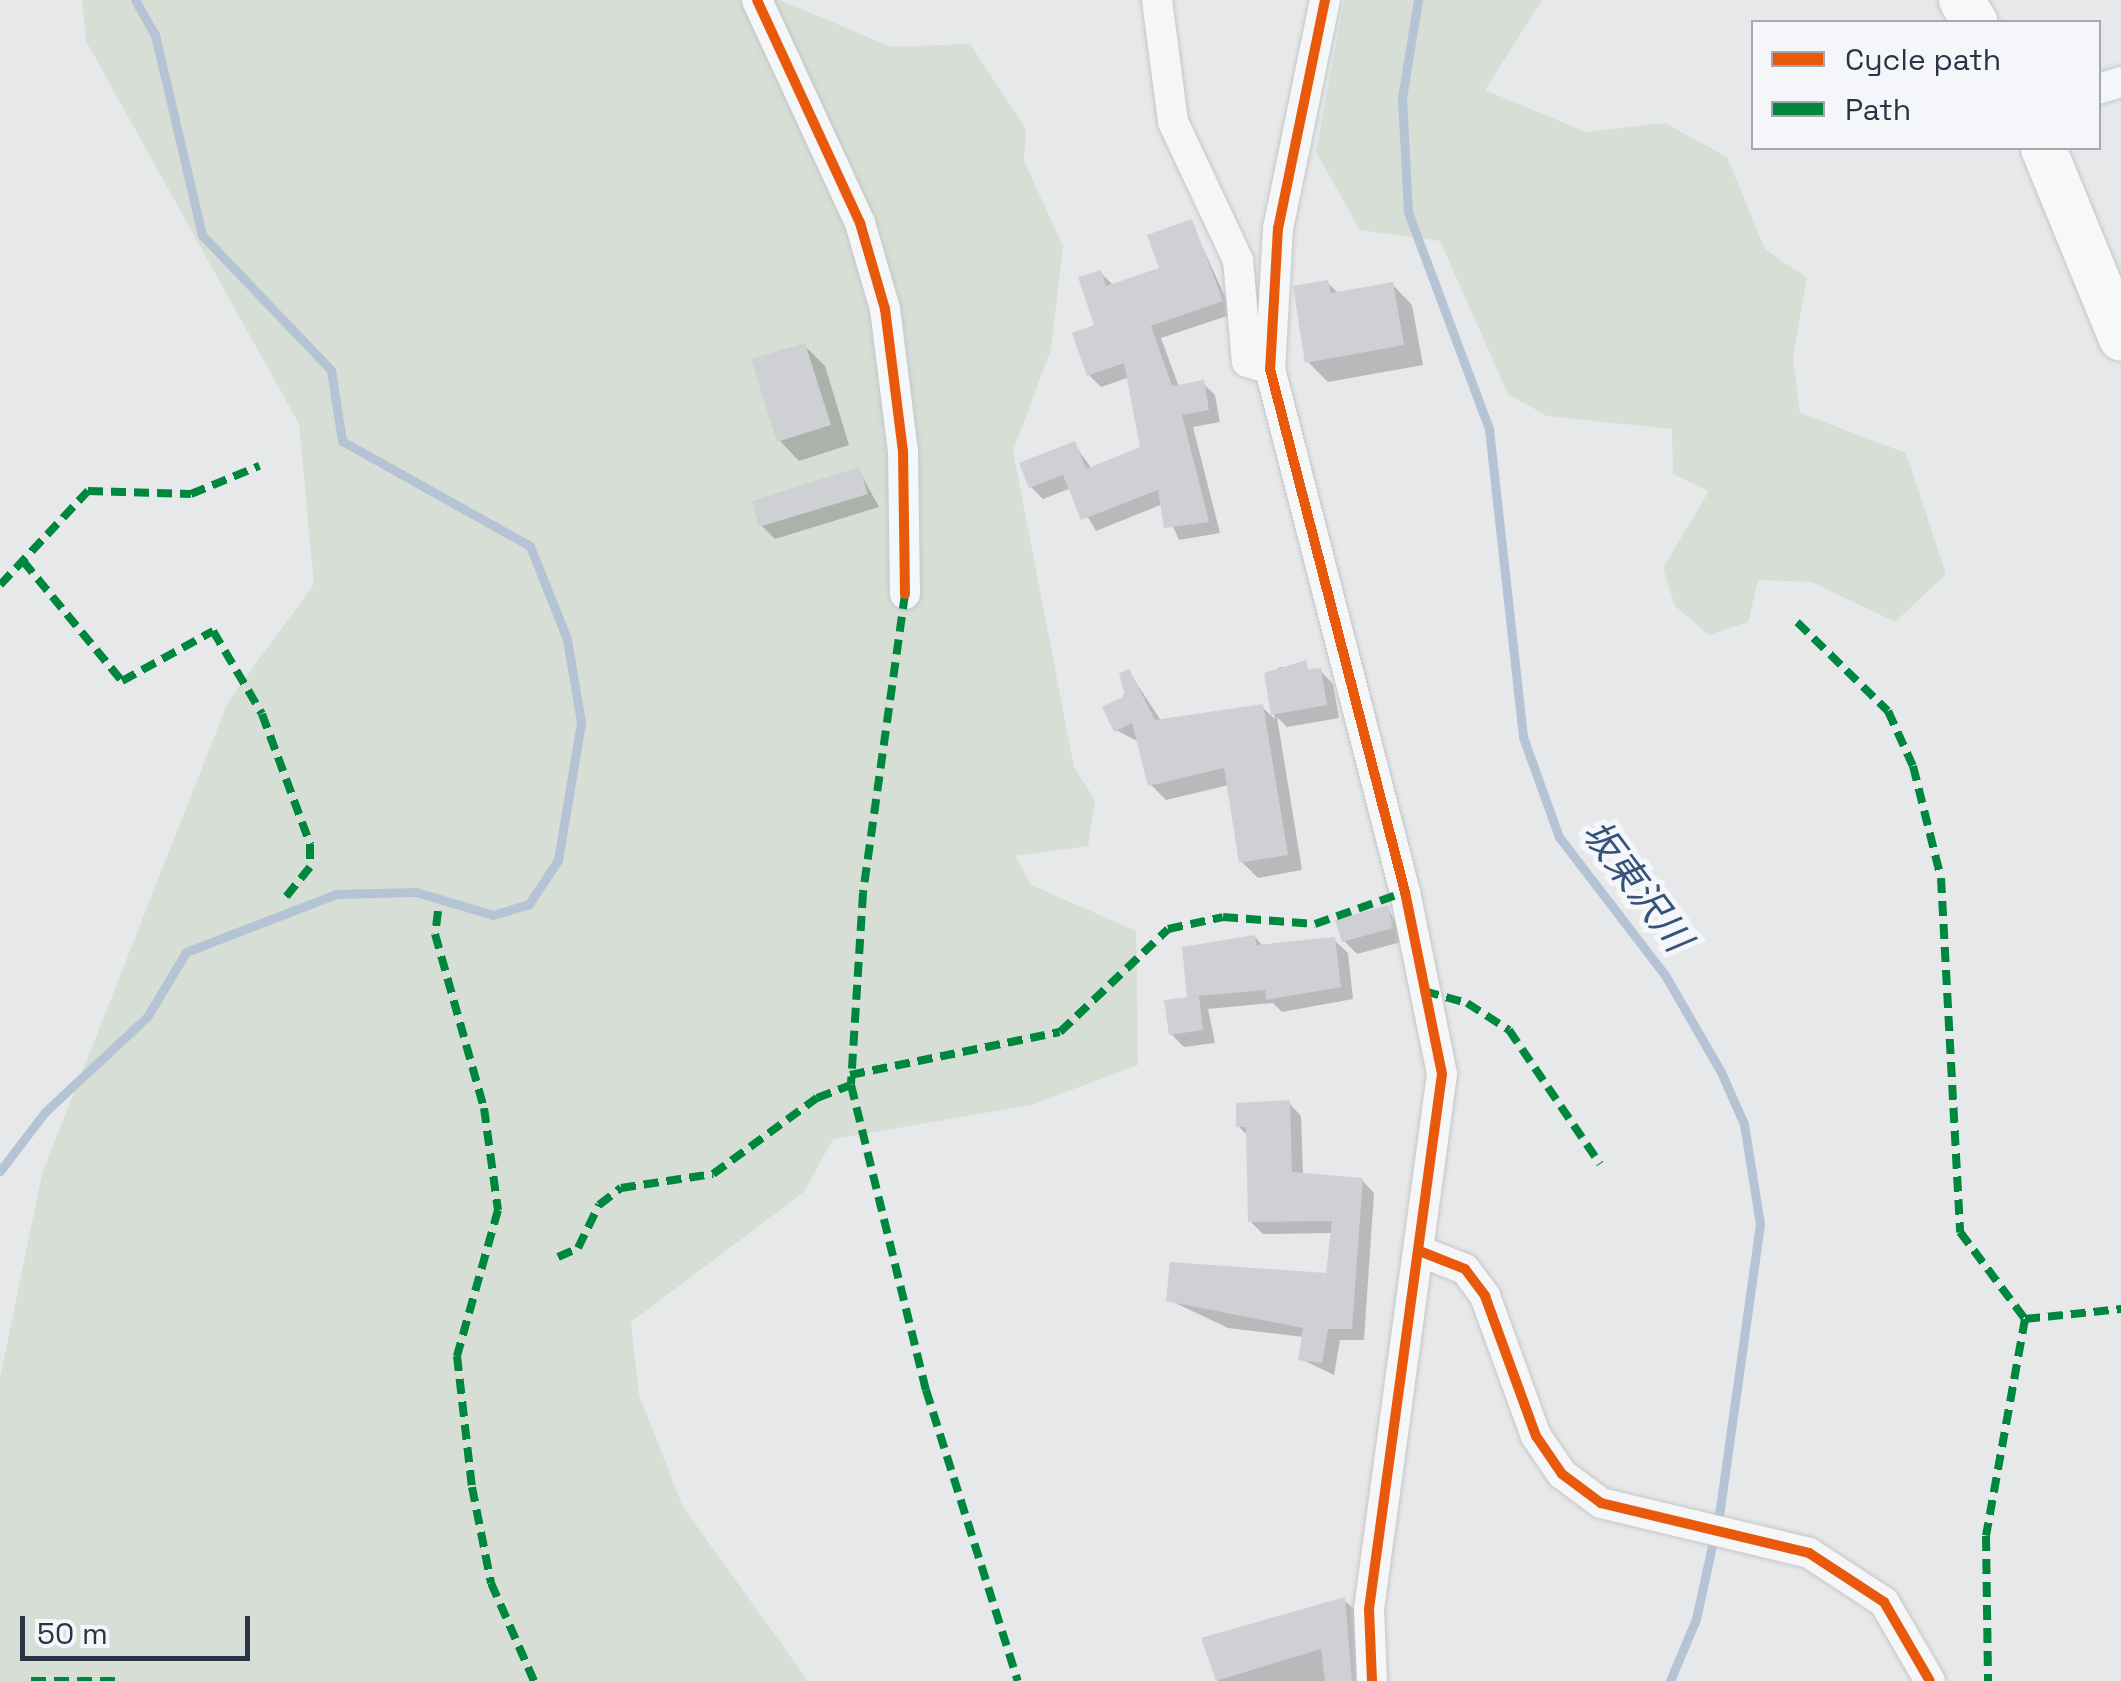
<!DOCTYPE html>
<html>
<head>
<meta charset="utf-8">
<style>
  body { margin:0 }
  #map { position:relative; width:2121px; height:1681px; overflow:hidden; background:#e6e8ea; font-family:"Space Grotesk","Noto Sans JP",sans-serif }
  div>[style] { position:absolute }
  .green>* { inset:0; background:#d6ded6 }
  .shadow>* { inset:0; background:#0003 }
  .stream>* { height:9px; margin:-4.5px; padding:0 4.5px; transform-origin:4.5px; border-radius:4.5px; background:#b4c4d5 }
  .building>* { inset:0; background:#ced0d3 }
  .roads { filter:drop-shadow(0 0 2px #c4c6c8) drop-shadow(0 0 2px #c4c6c8) }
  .street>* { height:30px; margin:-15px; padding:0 15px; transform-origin:15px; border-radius:15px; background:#f5f6f7 }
  .secondary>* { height:45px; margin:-22.5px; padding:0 22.5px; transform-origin:22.5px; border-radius:22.5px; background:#f8f8f8 }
  .quiet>* { height:8px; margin-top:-4px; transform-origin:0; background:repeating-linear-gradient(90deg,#00873e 0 15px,transparent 0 23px) }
  .cycleway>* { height:10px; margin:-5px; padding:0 5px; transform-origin:5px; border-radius:5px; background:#e8590c }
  span { translate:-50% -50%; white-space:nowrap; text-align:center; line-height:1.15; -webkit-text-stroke:10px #f4f6f9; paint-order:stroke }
  .water-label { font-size:38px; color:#34527a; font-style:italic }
  .legend { position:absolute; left:1751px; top:20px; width:350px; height:130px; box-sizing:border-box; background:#f4f6f9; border:2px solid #a4a8b1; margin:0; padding:12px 18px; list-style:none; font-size:30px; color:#2b3445 }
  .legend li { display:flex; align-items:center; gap:20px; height:50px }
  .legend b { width:50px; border:2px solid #a4a8b1 }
  .scale { position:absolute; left:20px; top:1616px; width:230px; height:45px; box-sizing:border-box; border:5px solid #2b3445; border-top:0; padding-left:12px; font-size:30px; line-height:35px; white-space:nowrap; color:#2b3445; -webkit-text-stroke:8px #f4f6f9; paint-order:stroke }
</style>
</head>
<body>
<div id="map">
  <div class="green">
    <i style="clip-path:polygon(82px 0,780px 0,891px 47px,970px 44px,1026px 129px,1024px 161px,1063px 246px,1051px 349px,1013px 451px,1074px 767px,1095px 800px,1088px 846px,1015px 856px,1031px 885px,1136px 931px,1138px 1065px,1031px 1105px,833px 1139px,804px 1192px,631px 1322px,639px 1395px,683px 1507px,808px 1681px,0 1681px,0 1378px,42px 1174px,228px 702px,314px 584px,299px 424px,86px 41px)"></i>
    <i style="clip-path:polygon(1344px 0,1542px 0,1485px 90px,1586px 132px,1665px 123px,1727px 157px,1765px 249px,1807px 278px,1793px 357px,1800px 413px,1906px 453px,1946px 574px,1895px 622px,1812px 582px,1758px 580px,1748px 622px,1709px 635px,1675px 606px,1663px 568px,1709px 491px,1673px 474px,1672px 429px,1547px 416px,1508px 394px,1440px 241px,1360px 230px,1316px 152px)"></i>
  </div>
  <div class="shadow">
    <i style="clip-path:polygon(1191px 222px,1233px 314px,1161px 338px,1179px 387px,1203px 383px,1215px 395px,1220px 422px,1193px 427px,1220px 533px,1179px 540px,1163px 504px,1096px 531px,1071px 488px,1043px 499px,1031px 487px,1074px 444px,1092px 469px,1143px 449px,1130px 377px,1101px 387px,1089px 375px,1100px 272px,1114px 286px,1162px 270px)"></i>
    <i style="clip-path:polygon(1328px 283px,1339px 294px,1392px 284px,1412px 305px,1423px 365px,1328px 382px,1308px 362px)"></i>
    <i style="clip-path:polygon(805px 346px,825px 366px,849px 445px,799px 461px,779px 440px)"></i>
    <i style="clip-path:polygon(858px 469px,879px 507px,775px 539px,762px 526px)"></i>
    <i style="clip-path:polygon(1280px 667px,1320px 670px,1333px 684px,1339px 718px,1287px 727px,1277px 717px,1302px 870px,1258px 878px,1242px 862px,1229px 785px,1166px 800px,1150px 784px,1139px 742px,1116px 730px,1129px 672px,1162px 722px,1262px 707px,1275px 719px,1267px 675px)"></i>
    <i style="clip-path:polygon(1388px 908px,1405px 941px,1357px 954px,1344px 941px)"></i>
    <i style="clip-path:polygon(1255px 937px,1264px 947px,1334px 940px,1348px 953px,1353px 999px,1282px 1012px,1273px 1003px,1208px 1009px,1215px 1043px,1184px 1047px,1171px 1034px,1189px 996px)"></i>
    <i style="clip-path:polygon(1289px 1103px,1301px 1116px,1303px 1175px,1362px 1180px,1374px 1193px,1364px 1340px,1340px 1340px,1334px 1375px,1301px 1359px,1304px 1337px,1228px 1328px,1169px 1300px,1329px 1276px,1334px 1233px,1263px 1234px,1250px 1221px,1249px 1137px,1238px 1126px)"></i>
    <i style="clip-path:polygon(1344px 1600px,1360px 1615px,1365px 1681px,1218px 1681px,1204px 1640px)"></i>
  </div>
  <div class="stream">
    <i style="left:1418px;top:0;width:99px;rotate:99.3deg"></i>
    <i style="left:1402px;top:98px;width:114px;rotate:87deg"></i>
    <i style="left:1408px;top:212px;width:232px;rotate:69.5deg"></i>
    <i style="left:1489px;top:429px;width:310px;rotate:83.7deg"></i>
    <i style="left:1523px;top:737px;width:106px;rotate:70.2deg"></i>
    <i style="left:1559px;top:837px;width:174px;rotate:52.5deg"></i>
    <i style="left:1665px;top:975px;width:112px;rotate:60deg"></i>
    <i style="left:1721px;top:1072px;width:57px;rotate:66.1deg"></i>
    <i style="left:1744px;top:1124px;width:101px;rotate:80.9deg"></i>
    <i style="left:1760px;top:1224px;width:288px;rotate:98deg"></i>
    <i style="left:1720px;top:1509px;width:113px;rotate:102.3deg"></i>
    <i style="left:1696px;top:1619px;width:67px;rotate:112.8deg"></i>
    <i style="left:0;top:1171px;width:74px;rotate:-52.7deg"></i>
    <i style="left:45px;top:1112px;width:139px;rotate:-43deg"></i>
    <i style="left:147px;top:1017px;width:76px;rotate:-59deg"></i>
    <i style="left:186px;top:952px;width:161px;rotate:-21.1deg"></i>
    <i style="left:336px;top:894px;width:80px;rotate:-1.4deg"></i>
    <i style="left:416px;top:892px;width:80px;rotate:16.6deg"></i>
    <i style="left:493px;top:915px;width:38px;rotate:-17deg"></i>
    <i style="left:529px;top:904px;width:53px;rotate:-56.6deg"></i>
    <i style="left:558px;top:860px;width:140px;rotate:-80.5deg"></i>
    <i style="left:581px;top:722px;width:84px;rotate:-99.6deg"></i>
    <i style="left:567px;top:639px;width:100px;rotate:-111.7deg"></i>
    <i style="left:530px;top:546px;width:215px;rotate:-150.8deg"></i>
    <i style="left:342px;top:441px;width:72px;rotate:-98.8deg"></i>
    <i style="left:331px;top:370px;width:187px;rotate:-133.7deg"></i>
    <i style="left:202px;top:235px;width:205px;rotate:-103.2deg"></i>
    <i style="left:155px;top:35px;width:40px;rotate:-119.7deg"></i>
  </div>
  <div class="building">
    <i style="clip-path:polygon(1192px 219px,1223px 301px,1151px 326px,1172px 386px,1204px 380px,1209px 410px,1182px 415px,1209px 522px,1164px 528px,1158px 490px,1081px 520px,1063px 475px,1029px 488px,1019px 463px,1075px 441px,1086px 469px,1140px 447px,1124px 363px,1087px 376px,1072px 333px,1094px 325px,1078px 277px,1101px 270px,1106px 286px,1159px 268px,1147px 235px)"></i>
    <i style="clip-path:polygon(1328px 280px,1331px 293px,1393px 282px,1404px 345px,1305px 363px,1293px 286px)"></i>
    <i style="clip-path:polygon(805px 343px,831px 425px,777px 442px,751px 359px)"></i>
    <i style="clip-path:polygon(859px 467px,868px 494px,759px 527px,752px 501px)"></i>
    <i style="clip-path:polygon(1306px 660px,1308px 669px,1321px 668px,1327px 705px,1271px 715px,1264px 673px)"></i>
    <i style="clip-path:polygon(1129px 669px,1155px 720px,1263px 704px,1288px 855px,1239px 863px,1224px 768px,1148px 786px,1132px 723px,1114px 732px,1102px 707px,1125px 696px,1119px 673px)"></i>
    <i style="clip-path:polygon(1388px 905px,1393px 928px,1342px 942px,1335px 920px)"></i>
    <i style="clip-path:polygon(1255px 935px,1256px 945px,1335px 937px,1341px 987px,1266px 1000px,1265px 990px,1187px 997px,1182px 947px)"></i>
    <i style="clip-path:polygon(1199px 996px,1203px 1030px,1169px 1035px,1164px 1000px)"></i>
    <i style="clip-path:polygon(1290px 1100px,1292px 1172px,1363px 1178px,1352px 1329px,1328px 1329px,1322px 1363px,1298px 1360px,1303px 1328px,1166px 1301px,1170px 1262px,1326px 1273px,1332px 1221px,1248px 1222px,1246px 1127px,1236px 1127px,1236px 1103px)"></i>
    <i style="clip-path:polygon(1345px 1597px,1352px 1681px,1325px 1681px,1321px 1649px,1216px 1681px,1201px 1638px)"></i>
  </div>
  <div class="roads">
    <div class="street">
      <i style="left:757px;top:0;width:246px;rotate:65.2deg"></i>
      <i style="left:860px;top:223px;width:90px;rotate:73.8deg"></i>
      <i style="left:885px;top:309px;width:143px;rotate:82.8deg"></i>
      <i style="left:903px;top:451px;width:143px;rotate:89.2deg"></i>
      <i style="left:1157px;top:0;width:123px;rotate:82.5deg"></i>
      <i style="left:1173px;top:122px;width:153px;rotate:64.8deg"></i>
      <i style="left:1238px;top:260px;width:102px;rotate:85deg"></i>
      <i style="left:1247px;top:362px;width:24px;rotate:17deg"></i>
      <i style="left:1325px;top:0;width:233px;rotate:101.6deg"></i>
      <i style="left:1278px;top:228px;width:141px;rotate:93.2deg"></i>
      <i style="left:1270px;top:369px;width:540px;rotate:75.53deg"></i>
      <i style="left:1405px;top:892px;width:186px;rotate:78.5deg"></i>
      <i style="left:1442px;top:1074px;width:540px;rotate:97.77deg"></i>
      <i style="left:1369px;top:1609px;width:72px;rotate:87.6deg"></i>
      <i style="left:2098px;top:89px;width:24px;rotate:-17deg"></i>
      <i style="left:1422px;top:1252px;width:46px;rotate:21.6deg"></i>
      <i style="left:1465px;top:1269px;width:34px;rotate:53deg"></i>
      <i style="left:1485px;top:1296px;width:149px;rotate:70deg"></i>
      <i style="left:1536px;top:1436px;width:46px;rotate:55.6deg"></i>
      <i style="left:1562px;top:1474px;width:49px;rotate:36.6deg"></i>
      <i style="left:1601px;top:1503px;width:214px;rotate:13.5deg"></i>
      <i style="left:1809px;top:1553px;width:90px;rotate:33.2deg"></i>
      <i style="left:1884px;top:1602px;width:91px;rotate:59.8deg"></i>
    </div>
    <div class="secondary">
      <i style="left:1961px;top:0;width:26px;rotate:58deg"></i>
      <i style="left:2043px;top:148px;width:205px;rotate:67.7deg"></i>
    </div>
  </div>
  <div class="quiet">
    <i style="left:23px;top:561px;width:156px;rotate:50.5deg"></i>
    <i style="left:122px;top:681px;width:104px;rotate:-28.8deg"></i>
    <i style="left:213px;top:631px;width:96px;rotate:59.4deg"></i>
    <i style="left:262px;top:714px;width:139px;rotate:69.7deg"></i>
    <i style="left:310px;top:844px;width:23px;rotate:90deg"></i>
    <i style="left:310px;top:867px;width:45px;rotate:128.7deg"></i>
    <i style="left:0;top:585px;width:129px;rotate:-46.9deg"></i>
    <i style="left:88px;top:491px;width:103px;rotate:1.7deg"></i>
    <i style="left:191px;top:494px;width:74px;rotate:-22.4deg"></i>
    <i style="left:905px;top:594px;width:302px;rotate:98deg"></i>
    <i style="left:863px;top:893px;width:192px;rotate:93.6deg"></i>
    <i style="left:851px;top:1085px;width:314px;rotate:76.2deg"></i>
    <i style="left:926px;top:1390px;width:305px;rotate:72.5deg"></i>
    <i style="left:1797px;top:622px;width:127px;rotate:44.4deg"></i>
    <i style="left:1888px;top:711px;width:60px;rotate:65.6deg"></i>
    <i style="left:1913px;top:766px;width:115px;rotate:76deg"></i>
    <i style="left:1941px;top:878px;width:355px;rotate:86.9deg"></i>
    <i style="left:1960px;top:1232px;width:109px;rotate:53.2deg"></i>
    <i style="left:2025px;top:1319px;width:220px;rotate:100.2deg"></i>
    <i style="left:1986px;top:1536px;width:145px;rotate:89.2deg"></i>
    <i style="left:438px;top:911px;width:23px;rotate:97deg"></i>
    <i style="left:435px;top:934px;width:181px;rotate:74.3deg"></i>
    <i style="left:484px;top:1108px;width:103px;rotate:82.2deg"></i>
    <i style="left:498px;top:1210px;width:152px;rotate:105.7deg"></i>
    <i style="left:457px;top:1356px;width:132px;rotate:83.5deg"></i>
    <i style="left:472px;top:1487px;width:98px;rotate:78.8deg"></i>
    <i style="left:491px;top:1583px;width:107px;rotate:66.3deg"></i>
    <i style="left:1424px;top:991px;width:45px;rotate:15.6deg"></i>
    <i style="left:1467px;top:1003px;width:50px;rotate:32.7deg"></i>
    <i style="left:1509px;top:1030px;width:162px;rotate:55.8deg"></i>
    <i style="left:850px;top:1075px;width:214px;rotate:-11.6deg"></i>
    <i style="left:1060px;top:1032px;width:149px;rotate:-43.6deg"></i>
    <i style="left:1168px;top:929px;width:56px;rotate:-12.3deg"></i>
    <i style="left:1223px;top:917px;width:92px;rotate:4.4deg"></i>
    <i style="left:1315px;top:924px;width:96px;rotate:-19.6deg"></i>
    <i style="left:558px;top:1257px;width:22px;rotate:-24deg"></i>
    <i style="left:578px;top:1248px;width:48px;rotate:-64deg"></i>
    <i style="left:599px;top:1205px;width:28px;rotate:-38deg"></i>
    <i style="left:621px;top:1188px;width:93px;rotate:-8.7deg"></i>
    <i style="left:713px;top:1174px;width:129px;rotate:-36.2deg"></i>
    <i style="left:817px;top:1098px;width:36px;rotate:-21deg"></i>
    <i style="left:2025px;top:1319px;width:97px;rotate:-5.9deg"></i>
    <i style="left:31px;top:1681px;width:90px"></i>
  </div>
  <div class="cycleway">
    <i style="left:757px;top:0;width:246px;rotate:65.2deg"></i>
    <i style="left:860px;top:223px;width:90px;rotate:73.8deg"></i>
    <i style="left:885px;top:309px;width:143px;rotate:82.8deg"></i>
    <i style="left:903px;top:451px;width:143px;rotate:89.2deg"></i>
    <i style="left:1325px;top:0;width:233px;rotate:101.6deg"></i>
    <i style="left:1278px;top:228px;width:141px;rotate:93.2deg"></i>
    <i style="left:1270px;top:369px;width:540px;rotate:75.53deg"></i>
    <i style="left:1405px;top:892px;width:186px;rotate:78.5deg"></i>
    <i style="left:1442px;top:1074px;width:540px;rotate:97.77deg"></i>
    <i style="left:1369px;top:1609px;width:72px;rotate:87.6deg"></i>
    <i style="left:1422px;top:1252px;width:46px;rotate:21.6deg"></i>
    <i style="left:1465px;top:1269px;width:34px;rotate:53deg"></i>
    <i style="left:1485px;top:1296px;width:149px;rotate:70deg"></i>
    <i style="left:1536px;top:1436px;width:46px;rotate:55.6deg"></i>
    <i style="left:1562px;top:1474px;width:49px;rotate:36.6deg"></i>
    <i style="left:1601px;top:1503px;width:214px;rotate:13.5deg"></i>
    <i style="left:1809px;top:1553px;width:90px;rotate:33.2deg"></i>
    <i style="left:1884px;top:1602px;width:91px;rotate:59.8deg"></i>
  </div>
  <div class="water-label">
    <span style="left:1636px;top:886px;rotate:53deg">坂東沢川</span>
  </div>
  <ul class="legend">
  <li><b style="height:12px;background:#e8590c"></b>Cycle path</li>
  <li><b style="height:12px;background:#00873e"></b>Path</li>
  </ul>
  <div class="scale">50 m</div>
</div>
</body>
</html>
